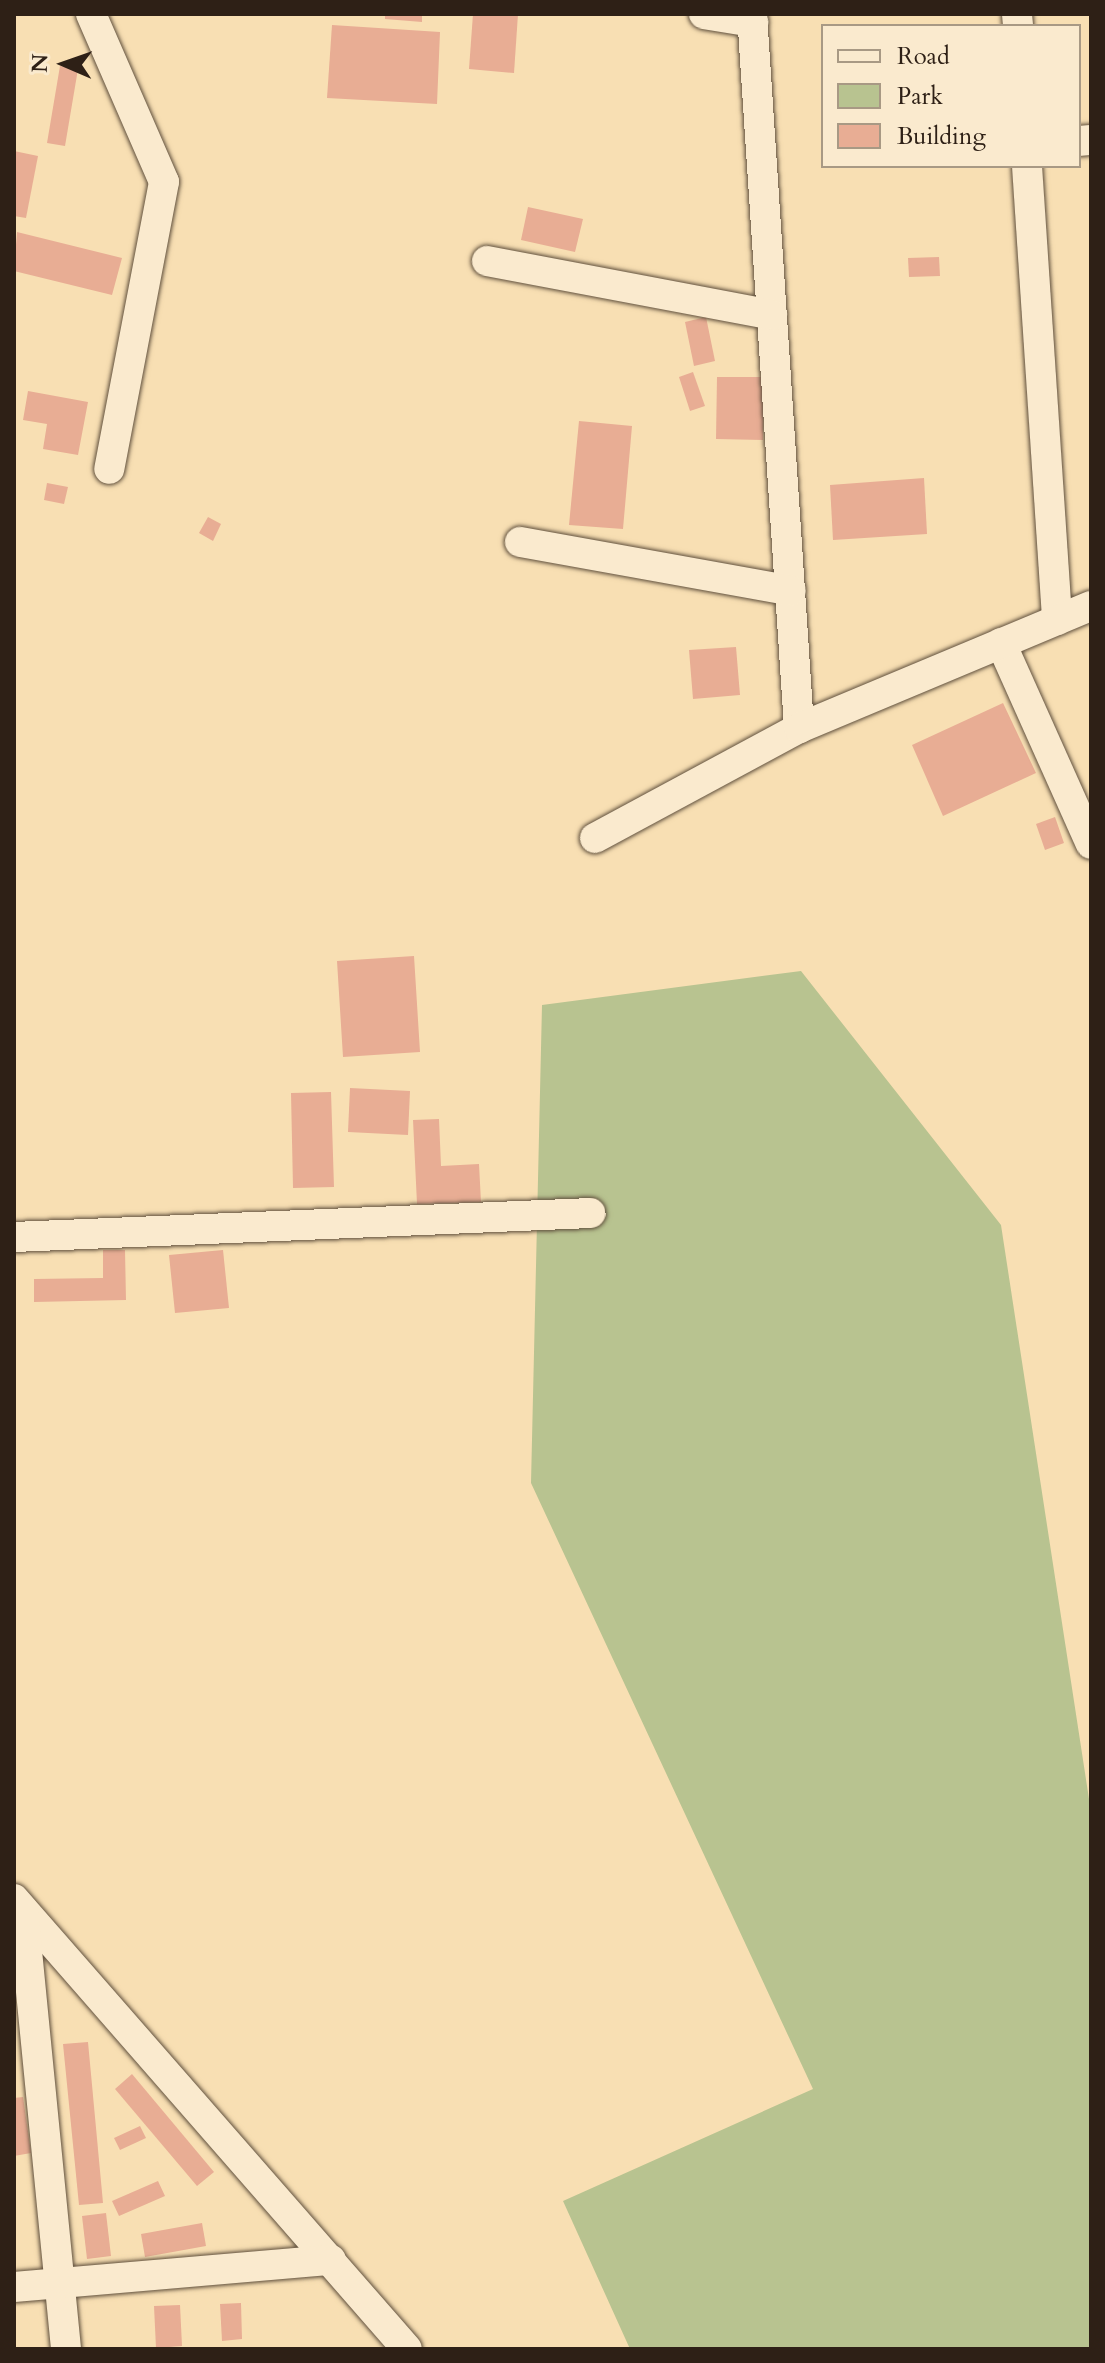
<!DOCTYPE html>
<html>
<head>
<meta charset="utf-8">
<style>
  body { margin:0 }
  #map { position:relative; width:1105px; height:2363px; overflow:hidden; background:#f8dfb3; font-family:Cardo,serif }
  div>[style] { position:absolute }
  .green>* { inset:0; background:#b8c390 }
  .building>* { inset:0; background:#e8ad94 }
  .roads { filter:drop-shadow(0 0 2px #60503d) drop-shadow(0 0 2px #60503d) }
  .minor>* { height:30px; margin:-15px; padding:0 15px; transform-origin:15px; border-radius:15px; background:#faeace }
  span { translate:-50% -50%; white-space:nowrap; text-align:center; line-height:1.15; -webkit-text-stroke:8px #faeace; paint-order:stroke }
  .frame { position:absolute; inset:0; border:16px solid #2e2016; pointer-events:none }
  .legend { position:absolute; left:821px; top:24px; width:260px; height:144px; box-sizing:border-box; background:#faeace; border:2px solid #a89984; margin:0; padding:10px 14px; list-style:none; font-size:24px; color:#2e2016 }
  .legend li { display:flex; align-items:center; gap:16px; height:40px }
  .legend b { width:40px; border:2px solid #a89984 }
  .north { position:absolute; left:24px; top:24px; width:80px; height:80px; -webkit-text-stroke:6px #faeace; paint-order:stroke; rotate:272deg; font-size:22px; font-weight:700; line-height:32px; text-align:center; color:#2e2016 }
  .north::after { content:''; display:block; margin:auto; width:28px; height:36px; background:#2e2016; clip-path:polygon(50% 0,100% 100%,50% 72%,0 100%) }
</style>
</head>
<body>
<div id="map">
  <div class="green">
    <i style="clip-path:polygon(801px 971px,1001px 1225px,1091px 1812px,1091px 2349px,630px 2349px,563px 2201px,813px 2089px,531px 1483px,542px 1005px)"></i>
  </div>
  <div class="building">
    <i style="clip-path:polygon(385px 14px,422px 14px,422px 22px,385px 19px)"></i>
    <i style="clip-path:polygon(473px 14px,518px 14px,514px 73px,469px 69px)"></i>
    <i style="clip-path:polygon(332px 25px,440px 32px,437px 104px,327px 98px)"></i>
    <i style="clip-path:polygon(60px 66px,78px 69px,65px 146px,47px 143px)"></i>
    <i style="clip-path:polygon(14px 151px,38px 156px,26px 218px,14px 216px)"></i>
    <i style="clip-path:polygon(528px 207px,583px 219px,575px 252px,521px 240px)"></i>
    <i style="clip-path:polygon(17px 232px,122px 258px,112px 295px,14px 271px)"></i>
    <i style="clip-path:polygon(939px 257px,940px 276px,909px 277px,908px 258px)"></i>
    <i style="clip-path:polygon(706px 317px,715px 361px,694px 366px,685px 322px)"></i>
    <i style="clip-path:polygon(693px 372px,705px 406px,690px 411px,679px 377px)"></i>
    <i style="clip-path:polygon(717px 377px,764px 377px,763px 440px,716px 439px)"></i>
    <i style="clip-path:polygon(28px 391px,88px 402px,78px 455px,43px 449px,47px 424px,23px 420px)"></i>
    <i style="clip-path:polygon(579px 421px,632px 426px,623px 529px,569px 525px)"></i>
    <i style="clip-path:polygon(924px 478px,927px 534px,833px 540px,830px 485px)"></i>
    <i style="clip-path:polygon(47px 483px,68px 487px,64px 504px,44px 500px)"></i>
    <i style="clip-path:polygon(208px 517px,221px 524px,213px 541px,199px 533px)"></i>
    <i style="clip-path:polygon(736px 647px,740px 695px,693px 699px,689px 650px)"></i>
    <i style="clip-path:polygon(1003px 703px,1036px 773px,943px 816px,912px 745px)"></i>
    <i style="clip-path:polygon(1055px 817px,1064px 843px,1045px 850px,1036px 824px)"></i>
    <i style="clip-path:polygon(414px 956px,420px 1052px,343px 1057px,337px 961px)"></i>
    <i style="clip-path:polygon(350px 1088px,410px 1091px,408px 1135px,348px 1132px)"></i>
    <i style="clip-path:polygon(331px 1092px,334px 1187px,293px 1188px,291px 1093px)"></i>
    <i style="clip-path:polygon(439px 1119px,441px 1166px,479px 1164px,481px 1202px,417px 1204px,413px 1120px)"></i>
    <i style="clip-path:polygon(103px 1250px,125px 1250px,126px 1300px,34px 1302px,34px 1279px,103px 1278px)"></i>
    <i style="clip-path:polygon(223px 1250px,229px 1308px,175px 1313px,169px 1255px)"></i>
    <i style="clip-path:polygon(88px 2042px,103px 2203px,79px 2205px,63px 2044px)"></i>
    <i style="clip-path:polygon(132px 2074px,214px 2172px,197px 2186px,115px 2089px)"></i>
    <i style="clip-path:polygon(23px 2097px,31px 2153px,14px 2156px,14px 2098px)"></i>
    <i style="clip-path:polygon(140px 2126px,146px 2138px,120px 2150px,114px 2138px)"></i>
    <i style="clip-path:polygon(158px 2181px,165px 2196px,119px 2216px,112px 2201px)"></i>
    <i style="clip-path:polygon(106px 2213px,111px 2256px,87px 2259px,82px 2216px)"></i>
    <i style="clip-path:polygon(202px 2223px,206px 2246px,145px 2257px,141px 2234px)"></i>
    <i style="clip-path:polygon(241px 2303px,242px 2339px,222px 2341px,220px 2304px)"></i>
    <i style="clip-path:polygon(180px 2305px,182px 2346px,156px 2348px,154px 2306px)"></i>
  </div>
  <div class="roads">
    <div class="minor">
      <i style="left:91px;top:14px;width:183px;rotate:66.5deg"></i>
      <i style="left:164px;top:182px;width:292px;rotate:100.8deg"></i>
      <i style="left:704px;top:14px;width:50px;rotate:9.3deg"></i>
      <i style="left:752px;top:14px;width:716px;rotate:86.23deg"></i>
      <i style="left:1017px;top:14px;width:12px;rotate:85deg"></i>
      <i style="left:1079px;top:141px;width:12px;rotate:-5deg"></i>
      <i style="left:1027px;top:166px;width:455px;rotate:86.2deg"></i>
      <i style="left:487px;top:261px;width:290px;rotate:10.7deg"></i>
      <i style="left:520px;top:542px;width:275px;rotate:10.2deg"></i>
      <i style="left:1001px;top:643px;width:220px;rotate:65.9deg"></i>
      <i style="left:595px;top:838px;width:232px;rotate:-28.3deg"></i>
      <i style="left:799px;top:728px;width:316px;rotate:-22.7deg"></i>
      <i style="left:14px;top:1237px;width:577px;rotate:-2.38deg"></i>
      <i style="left:14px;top:1899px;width:597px;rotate:48.87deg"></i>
      <i style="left:23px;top:1910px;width:441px;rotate:84.4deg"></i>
      <i style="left:14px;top:2287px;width:318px;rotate:-4.9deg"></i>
    </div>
  </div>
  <div class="frame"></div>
  <ul class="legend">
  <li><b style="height:10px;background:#faeace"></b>Road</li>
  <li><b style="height:22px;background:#b8c390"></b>Park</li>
  <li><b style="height:22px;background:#e8ad94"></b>Building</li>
  </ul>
  <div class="north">N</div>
</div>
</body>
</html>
